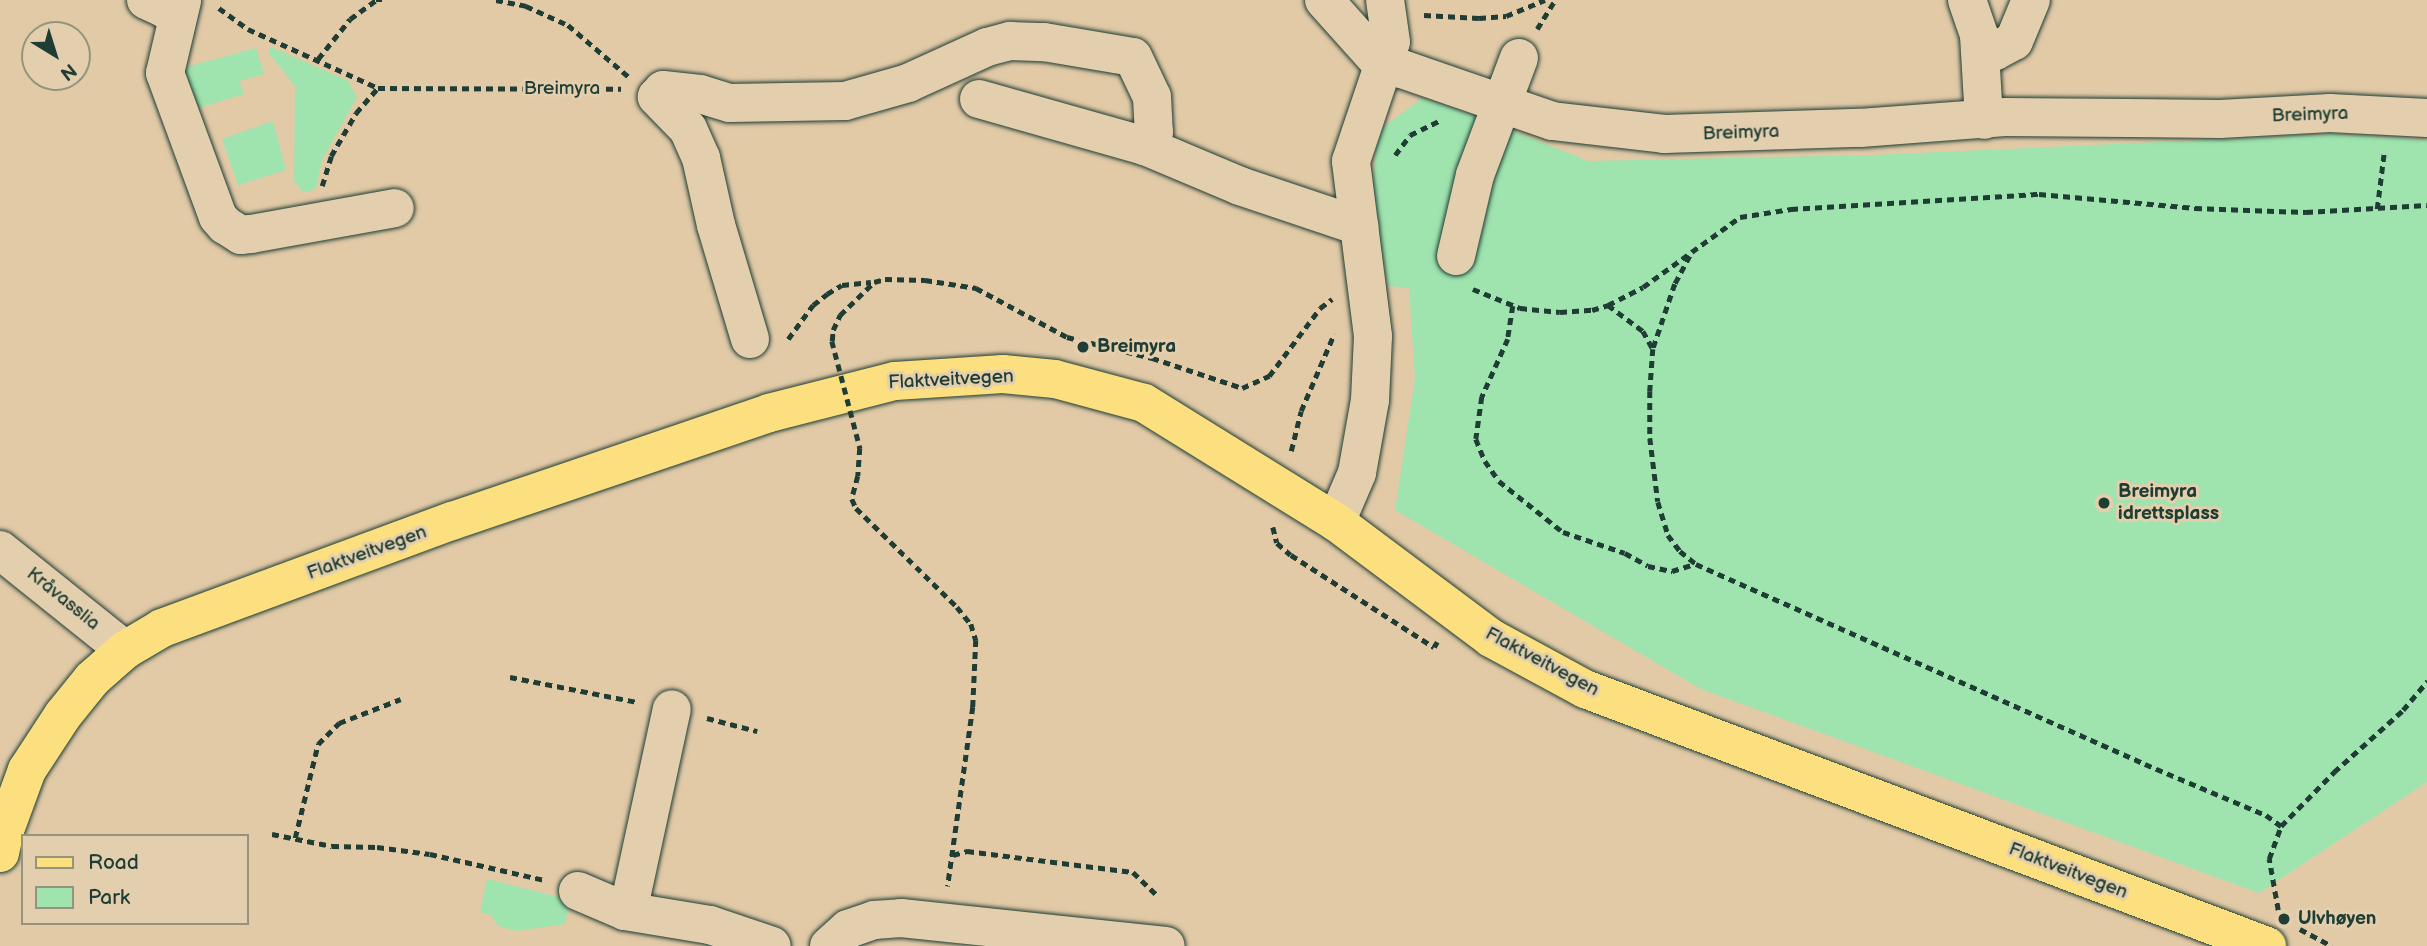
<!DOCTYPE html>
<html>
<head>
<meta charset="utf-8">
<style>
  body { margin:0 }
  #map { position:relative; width:2427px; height:946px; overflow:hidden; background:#e2caa7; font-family:"Balsamiq Sans",sans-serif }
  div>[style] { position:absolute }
  .green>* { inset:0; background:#9fe3ae }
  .path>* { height:4.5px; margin-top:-2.25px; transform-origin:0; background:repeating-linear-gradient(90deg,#1f3d34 0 7px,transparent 0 12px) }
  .roads { filter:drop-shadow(0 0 2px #1f3d34) drop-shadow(0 0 2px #1f3d34) }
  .minor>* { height:38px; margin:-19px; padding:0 19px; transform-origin:19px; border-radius:19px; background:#e3cfad }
  .major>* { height:38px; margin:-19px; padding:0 19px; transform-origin:19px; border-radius:19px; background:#fce080 }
  .path-bridge>* { height:4.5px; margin-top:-2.25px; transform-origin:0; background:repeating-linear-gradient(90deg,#1f3d34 0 7px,transparent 0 12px) }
  .dots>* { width:19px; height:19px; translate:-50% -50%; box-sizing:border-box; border:4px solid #e3cfad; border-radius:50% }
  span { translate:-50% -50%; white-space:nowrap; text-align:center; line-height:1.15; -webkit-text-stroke:6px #e3cfad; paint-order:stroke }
  .street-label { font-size:19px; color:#1f3d34 }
  .poi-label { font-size:19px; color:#1f3d34; font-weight:700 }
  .left { translate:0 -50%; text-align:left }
  .legend { position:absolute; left:21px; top:834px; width:228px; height:91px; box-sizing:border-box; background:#e3cfad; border:2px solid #95957d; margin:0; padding:9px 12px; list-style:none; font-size:21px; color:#1f3d34 }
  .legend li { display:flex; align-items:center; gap:14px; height:35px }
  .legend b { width:35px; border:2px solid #95957d }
  .north { position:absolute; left:21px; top:21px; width:70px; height:70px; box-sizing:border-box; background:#e3cfad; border:2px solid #95957d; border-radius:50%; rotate:142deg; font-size:19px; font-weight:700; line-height:28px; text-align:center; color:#1f3d34 }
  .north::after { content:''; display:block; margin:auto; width:24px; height:32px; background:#1f3d34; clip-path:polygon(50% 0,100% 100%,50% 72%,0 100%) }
</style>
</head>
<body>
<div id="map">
  <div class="green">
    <i style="clip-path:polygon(271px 47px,348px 81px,357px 97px,322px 160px,316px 188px,308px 192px,302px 191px,294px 181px,295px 86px,268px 52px)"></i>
    <i style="clip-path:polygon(256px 48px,264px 74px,239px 81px,244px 94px,192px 110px,179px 69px)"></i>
    <i style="clip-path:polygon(1422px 98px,1476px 116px,1588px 161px,1873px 155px,2335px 134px,2427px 140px,2427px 782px,2259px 893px,1701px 689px,1395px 510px,1415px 378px,1409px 288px,1388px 286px,1372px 203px,1377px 132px)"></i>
    <i style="clip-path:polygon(273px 121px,286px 170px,238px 185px,222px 139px)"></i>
    <i style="clip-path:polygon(487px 879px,570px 900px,565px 924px,516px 931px,498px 926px,491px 915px,480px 912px)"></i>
  </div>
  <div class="path">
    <i style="left:496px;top:0;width:31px;rotate:11deg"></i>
    <i style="left:526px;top:6px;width:46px;rotate:24.3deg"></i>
    <i style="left:568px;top:25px;width:80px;rotate:40.4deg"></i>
    <i style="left:219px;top:8px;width:36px;rotate:36deg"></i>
    <i style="left:248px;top:29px;width:143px;rotate:24.4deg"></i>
    <i style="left:378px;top:88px;width:243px;rotate:0.2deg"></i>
    <i style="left:1424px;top:15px;width:55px;rotate:3.1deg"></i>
    <i style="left:1479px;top:18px;width:27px;rotate:-4deg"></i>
    <i style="left:1506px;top:16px;width:42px;rotate:-22.3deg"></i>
    <i style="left:1537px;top:29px;width:34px;rotate:-58deg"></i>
    <i style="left:318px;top:59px;width:51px;rotate:-51.3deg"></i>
    <i style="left:350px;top:19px;width:32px;rotate:-36deg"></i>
    <i style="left:376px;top:0;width:6px"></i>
    <i style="left:1395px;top:155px;width:25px;rotate:-53deg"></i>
    <i style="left:1410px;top:135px;width:32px;rotate:-26deg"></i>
    <i style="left:322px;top:186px;width:31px;rotate:-73deg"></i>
    <i style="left:331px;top:156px;width:50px;rotate:-59.8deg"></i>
    <i style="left:356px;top:113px;width:33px;rotate:-49deg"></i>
    <i style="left:2377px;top:209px;width:56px;rotate:-82.9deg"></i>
    <i style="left:1690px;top:256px;width:32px;rotate:118deg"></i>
    <i style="left:1675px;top:284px;width:69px;rotate:108.7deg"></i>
    <i style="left:1653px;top:349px;width:42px;rotate:94.1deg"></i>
    <i style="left:1650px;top:391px;width:47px;rotate:90deg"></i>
    <i style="left:1650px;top:438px;width:64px;rotate:82.9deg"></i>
    <i style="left:1658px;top:502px;width:34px;rotate:73deg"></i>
    <i style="left:1668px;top:535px;width:20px;rotate:53deg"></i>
    <i style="left:1680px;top:551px;width:21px;rotate:39deg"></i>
    <i style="left:1696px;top:564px;width:492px;rotate:24deg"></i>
    <i style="left:2145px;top:764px;width:131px;rotate:22.9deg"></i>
    <i style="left:2266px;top:815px;width:19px;rotate:36deg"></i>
    <i style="left:1473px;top:289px;width:51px;rotate:22deg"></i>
    <i style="left:1520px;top:308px;width:40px;rotate:5.7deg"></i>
    <i style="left:1560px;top:312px;width:32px;rotate:-4deg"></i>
    <i style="left:1592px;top:310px;width:17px;rotate:-17deg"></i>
    <i style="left:1608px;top:305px;width:39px;rotate:-27deg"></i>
    <i style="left:1643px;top:287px;width:120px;rotate:-35.8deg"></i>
    <i style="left:1740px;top:217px;width:52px;rotate:-8.9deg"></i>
    <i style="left:1791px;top:209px;width:248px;rotate:-3.5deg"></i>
    <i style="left:2039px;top:194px;width:157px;rotate:5.1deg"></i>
    <i style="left:2195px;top:208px;width:111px;rotate:2.1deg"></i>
    <i style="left:2306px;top:212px;width:121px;rotate:-3.3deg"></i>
    <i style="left:1608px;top:305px;width:44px;rotate:36.6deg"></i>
    <i style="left:1643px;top:331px;width:21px;rotate:61deg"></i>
    <i style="left:1513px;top:306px;width:33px;rotate:99deg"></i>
    <i style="left:1508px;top:339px;width:64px;rotate:114.1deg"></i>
    <i style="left:1482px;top:397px;width:42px;rotate:98.1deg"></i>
    <i style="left:1476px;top:439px;width:24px;rotate:68deg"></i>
    <i style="left:1485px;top:461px;width:24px;rotate:55deg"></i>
    <i style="left:1499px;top:481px;width:82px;rotate:38.6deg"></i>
    <i style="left:1563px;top:532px;width:65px;rotate:18.7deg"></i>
    <i style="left:1625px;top:553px;width:26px;rotate:29deg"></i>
    <i style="left:1648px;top:566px;width:25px;rotate:12deg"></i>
    <i style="left:1672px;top:571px;width:24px;rotate:-17deg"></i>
    <i style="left:788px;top:339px;width:42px;rotate:-53.7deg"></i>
    <i style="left:813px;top:305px;width:18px;rotate:-38deg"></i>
    <i style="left:827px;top:294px;width:17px;rotate:-31deg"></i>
    <i style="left:842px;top:285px;width:29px;rotate:-6deg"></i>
    <i style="left:832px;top:341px;width:11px;rotate:-85deg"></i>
    <i style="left:833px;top:330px;width:17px;rotate:-65deg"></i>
    <i style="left:840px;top:315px;width:47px;rotate:-44.1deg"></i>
    <i style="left:874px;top:282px;width:11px;rotate:-15deg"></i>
    <i style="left:885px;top:279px;width:40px;rotate:1.4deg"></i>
    <i style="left:925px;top:280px;width:52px;rotate:8.9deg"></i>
    <i style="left:976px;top:288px;width:103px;rotate:28.3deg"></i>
    <i style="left:1067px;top:337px;width:88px;rotate:13.9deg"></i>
    <i style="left:1152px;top:358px;width:95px;rotate:18.4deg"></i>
    <i style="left:1242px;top:388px;width:30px;rotate:-24deg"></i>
    <i style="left:1269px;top:376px;width:85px;rotate:-53.1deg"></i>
    <i style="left:1320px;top:308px;width:15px;rotate:-37deg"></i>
    <i style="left:860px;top:448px;width:28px;rotate:94deg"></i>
    <i style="left:858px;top:476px;width:24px;rotate:105deg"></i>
    <i style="left:852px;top:499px;width:10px;rotate:66deg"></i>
    <i style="left:856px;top:508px;width:141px;rotate:44.4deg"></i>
    <i style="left:957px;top:607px;width:22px;rotate:51deg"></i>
    <i style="left:971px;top:624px;width:17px;rotate:73deg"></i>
    <i style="left:976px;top:640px;width:67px;rotate:92.6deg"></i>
    <i style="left:973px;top:707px;width:181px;rotate:98deg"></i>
    <i style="left:1291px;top:451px;width:41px;rotate:-76deg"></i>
    <i style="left:1301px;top:411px;width:84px;rotate:-66.8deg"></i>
    <i style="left:1273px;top:527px;width:16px;rotate:76deg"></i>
    <i style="left:1277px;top:543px;width:18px;rotate:41deg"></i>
    <i style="left:1291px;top:555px;width:170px;rotate:32.8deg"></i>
    <i style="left:1434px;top:647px;width:6px;rotate:-59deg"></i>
    <i style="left:510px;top:677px;width:129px;rotate:11.1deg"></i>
    <i style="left:707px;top:718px;width:52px;rotate:14.6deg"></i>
    <i style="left:272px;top:834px;width:61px;rotate:11.3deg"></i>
    <i style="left:332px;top:846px;width:45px;rotate:1.3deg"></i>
    <i style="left:377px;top:847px;width:53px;rotate:7.5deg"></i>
    <i style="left:430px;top:854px;width:117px;rotate:12.8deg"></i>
    <i style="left:295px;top:838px;width:97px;rotate:-76.3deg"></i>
    <i style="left:318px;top:744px;width:30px;rotate:-45deg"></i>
    <i style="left:339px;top:723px;width:66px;rotate:-21.2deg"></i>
    <i style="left:953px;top:855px;width:15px;rotate:-16deg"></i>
    <i style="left:967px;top:851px;width:167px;rotate:7.2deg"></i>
    <i style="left:1133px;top:872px;width:32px;rotate:44deg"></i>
    <i style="left:2278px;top:910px;width:52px;rotate:-100deg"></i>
    <i style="left:2269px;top:859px;width:35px;rotate:-70deg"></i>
    <i style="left:2281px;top:826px;width:76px;rotate:-45.5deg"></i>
    <i style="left:2334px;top:772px;width:93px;rotate:-41.9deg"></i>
    <i style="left:2403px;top:710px;width:38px;rotate:-50deg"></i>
    <i style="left:2300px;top:929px;width:36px;rotate:28deg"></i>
  </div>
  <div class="roads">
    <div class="minor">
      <i style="left:146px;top:0;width:21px;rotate:25deg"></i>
      <i style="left:165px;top:9px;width:19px;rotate:-28deg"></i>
      <i style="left:1324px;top:0;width:89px;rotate:48.2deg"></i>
      <i style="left:1383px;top:66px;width:25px;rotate:-72deg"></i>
      <i style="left:1391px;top:42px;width:42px;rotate:-98.1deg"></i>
      <i style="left:1967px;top:0;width:37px;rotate:71deg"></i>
      <i style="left:1979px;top:35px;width:85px;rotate:86.6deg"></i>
      <i style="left:182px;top:1px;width:74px;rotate:103.3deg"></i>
      <i style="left:165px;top:73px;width:153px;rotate:69.8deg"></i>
      <i style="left:218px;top:217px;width:11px;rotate:49deg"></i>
      <i style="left:225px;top:225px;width:19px;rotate:32deg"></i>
      <i style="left:241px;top:235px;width:10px;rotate:-6deg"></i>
      <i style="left:251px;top:234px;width:146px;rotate:-10.2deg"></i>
      <i style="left:1980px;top:47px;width:16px;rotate:15deg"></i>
      <i style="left:1995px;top:51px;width:21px;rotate:-28deg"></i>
      <i style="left:2014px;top:41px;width:44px;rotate:-67.5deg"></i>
      <i style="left:979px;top:99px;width:173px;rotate:15.8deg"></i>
      <i style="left:1145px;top:146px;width:103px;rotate:22.8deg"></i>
      <i style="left:1240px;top:186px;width:126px;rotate:18.6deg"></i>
      <i style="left:1456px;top:256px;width:83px;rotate:-76.8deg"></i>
      <i style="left:1475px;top:175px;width:125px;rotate:-69.4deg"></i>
      <i style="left:750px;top:339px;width:119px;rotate:-106.6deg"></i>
      <i style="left:716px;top:225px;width:69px;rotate:-102.6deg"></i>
      <i style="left:701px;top:158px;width:32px;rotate:-114deg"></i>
      <i style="left:688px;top:129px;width:45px;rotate:-134.1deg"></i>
      <i style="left:657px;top:97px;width:9px;rotate:-49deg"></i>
      <i style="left:663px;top:90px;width:37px;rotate:6deg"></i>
      <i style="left:700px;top:94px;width:31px;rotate:17deg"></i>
      <i style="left:730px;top:103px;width:115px;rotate:-1deg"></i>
      <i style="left:845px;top:101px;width:66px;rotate:-15.9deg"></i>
      <i style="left:908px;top:83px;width:87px;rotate:-24.5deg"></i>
      <i style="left:987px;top:47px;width:24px;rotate:-15deg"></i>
      <i style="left:1010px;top:41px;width:34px;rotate:2deg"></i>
      <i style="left:1044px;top:42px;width:90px;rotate:9.6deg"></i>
      <i style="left:1133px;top:57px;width:44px;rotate:64.6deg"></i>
      <i style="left:1152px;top:97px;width:35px;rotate:87deg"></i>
      <i style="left:1154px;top:132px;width:17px;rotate:123deg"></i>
      <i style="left:1336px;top:522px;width:53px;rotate:-66.8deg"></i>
      <i style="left:1357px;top:473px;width:74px;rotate:-79.9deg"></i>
      <i style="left:1370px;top:400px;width:64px;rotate:-87.3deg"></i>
      <i style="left:1373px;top:336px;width:176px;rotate:-97.2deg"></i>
      <i style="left:1351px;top:161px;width:100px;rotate:-71.4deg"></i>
      <i style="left:1383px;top:66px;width:19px;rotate:9deg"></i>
      <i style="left:1402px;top:69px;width:159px;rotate:19.1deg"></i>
      <i style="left:1552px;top:121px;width:113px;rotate:6.6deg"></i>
      <i style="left:1664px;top:134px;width:196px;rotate:-1.8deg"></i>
      <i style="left:1860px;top:128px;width:145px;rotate:-4.3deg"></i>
      <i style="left:2005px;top:117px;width:215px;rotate:0.5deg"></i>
      <i style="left:2220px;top:119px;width:110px;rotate:-3.1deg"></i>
      <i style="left:2330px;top:113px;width:97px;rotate:3deg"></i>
      <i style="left:0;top:550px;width:160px;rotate:38.7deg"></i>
      <i style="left:578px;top:891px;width:51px;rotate:23.1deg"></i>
      <i style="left:625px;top:911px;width:86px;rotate:9.4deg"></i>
      <i style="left:710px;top:925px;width:65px;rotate:18.7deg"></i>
      <i style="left:625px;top:911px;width:14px;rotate:-65deg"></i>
      <i style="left:631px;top:898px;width:193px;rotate:-77.8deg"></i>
      <i style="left:829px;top:946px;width:25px;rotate:-42deg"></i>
      <i style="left:848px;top:929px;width:28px;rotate:-19deg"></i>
      <i style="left:874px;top:920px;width:27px;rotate:-4deg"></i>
      <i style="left:901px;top:918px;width:266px;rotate:6deg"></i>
    </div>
    <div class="major">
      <i style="left:0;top:853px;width:24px;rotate:-78deg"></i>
      <i style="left:5px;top:830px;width:64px;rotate:-69.9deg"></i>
      <i style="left:27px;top:770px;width:66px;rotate:-56.8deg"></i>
      <i style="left:63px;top:715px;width:46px;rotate:-51.1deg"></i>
      <i style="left:92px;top:679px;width:44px;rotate:-41.3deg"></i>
      <i style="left:125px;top:650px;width:43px;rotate:-30.7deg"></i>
      <i style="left:162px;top:628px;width:309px;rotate:-20.3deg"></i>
      <i style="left:452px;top:521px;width:335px;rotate:-18.8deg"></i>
      <i style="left:769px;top:413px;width:130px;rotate:-14.3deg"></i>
      <i style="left:895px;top:381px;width:108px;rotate:-3.7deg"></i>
      <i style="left:1003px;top:374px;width:52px;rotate:5.5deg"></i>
      <i style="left:1055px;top:379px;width:92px;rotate:15.1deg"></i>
      <i style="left:1144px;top:403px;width:226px;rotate:31.8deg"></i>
      <i style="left:1336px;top:522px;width:194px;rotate:36.8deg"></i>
      <i style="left:1491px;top:638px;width:107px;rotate:28.5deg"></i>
      <i style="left:1585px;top:689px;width:729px;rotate:20.65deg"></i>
    </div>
  </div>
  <div class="path-bridge">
    <i style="left:832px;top:341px;width:111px;rotate:75.3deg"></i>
  </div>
  <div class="dots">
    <i style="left:1083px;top:347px;background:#1f3d34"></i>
    <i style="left:2104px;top:503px;background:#1f3d34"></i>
    <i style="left:2284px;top:919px;background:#1f3d34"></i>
  </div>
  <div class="street-label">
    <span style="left:562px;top:89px">Breimyra</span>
    <span style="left:2310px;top:115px;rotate:-2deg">Breimyra</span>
    <span style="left:1741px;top:133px;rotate:-2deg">Breimyra</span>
    <span style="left:951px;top:380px;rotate:-3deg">Flaktveitvegen</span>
    <span style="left:367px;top:553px;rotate:-20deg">Flaktveitvegen</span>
    <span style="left:63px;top:599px;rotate:39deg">Kråvasslia</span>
    <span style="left:1542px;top:662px;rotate:28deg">Flaktveitvegen</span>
    <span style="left:2068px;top:871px;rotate:21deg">Flaktveitvegen</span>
  </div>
  <div class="poi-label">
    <span class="left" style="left:1097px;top:347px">Breimyra</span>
    <span class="left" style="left:2118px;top:503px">Breimyra<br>idrettsplass</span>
    <span class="left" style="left:2298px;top:919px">Ulvhøyen</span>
  </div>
  <ul class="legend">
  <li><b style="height:9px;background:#fce080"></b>Road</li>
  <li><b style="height:19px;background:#9fe3ae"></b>Park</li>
  </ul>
  <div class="north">N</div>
</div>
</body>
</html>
